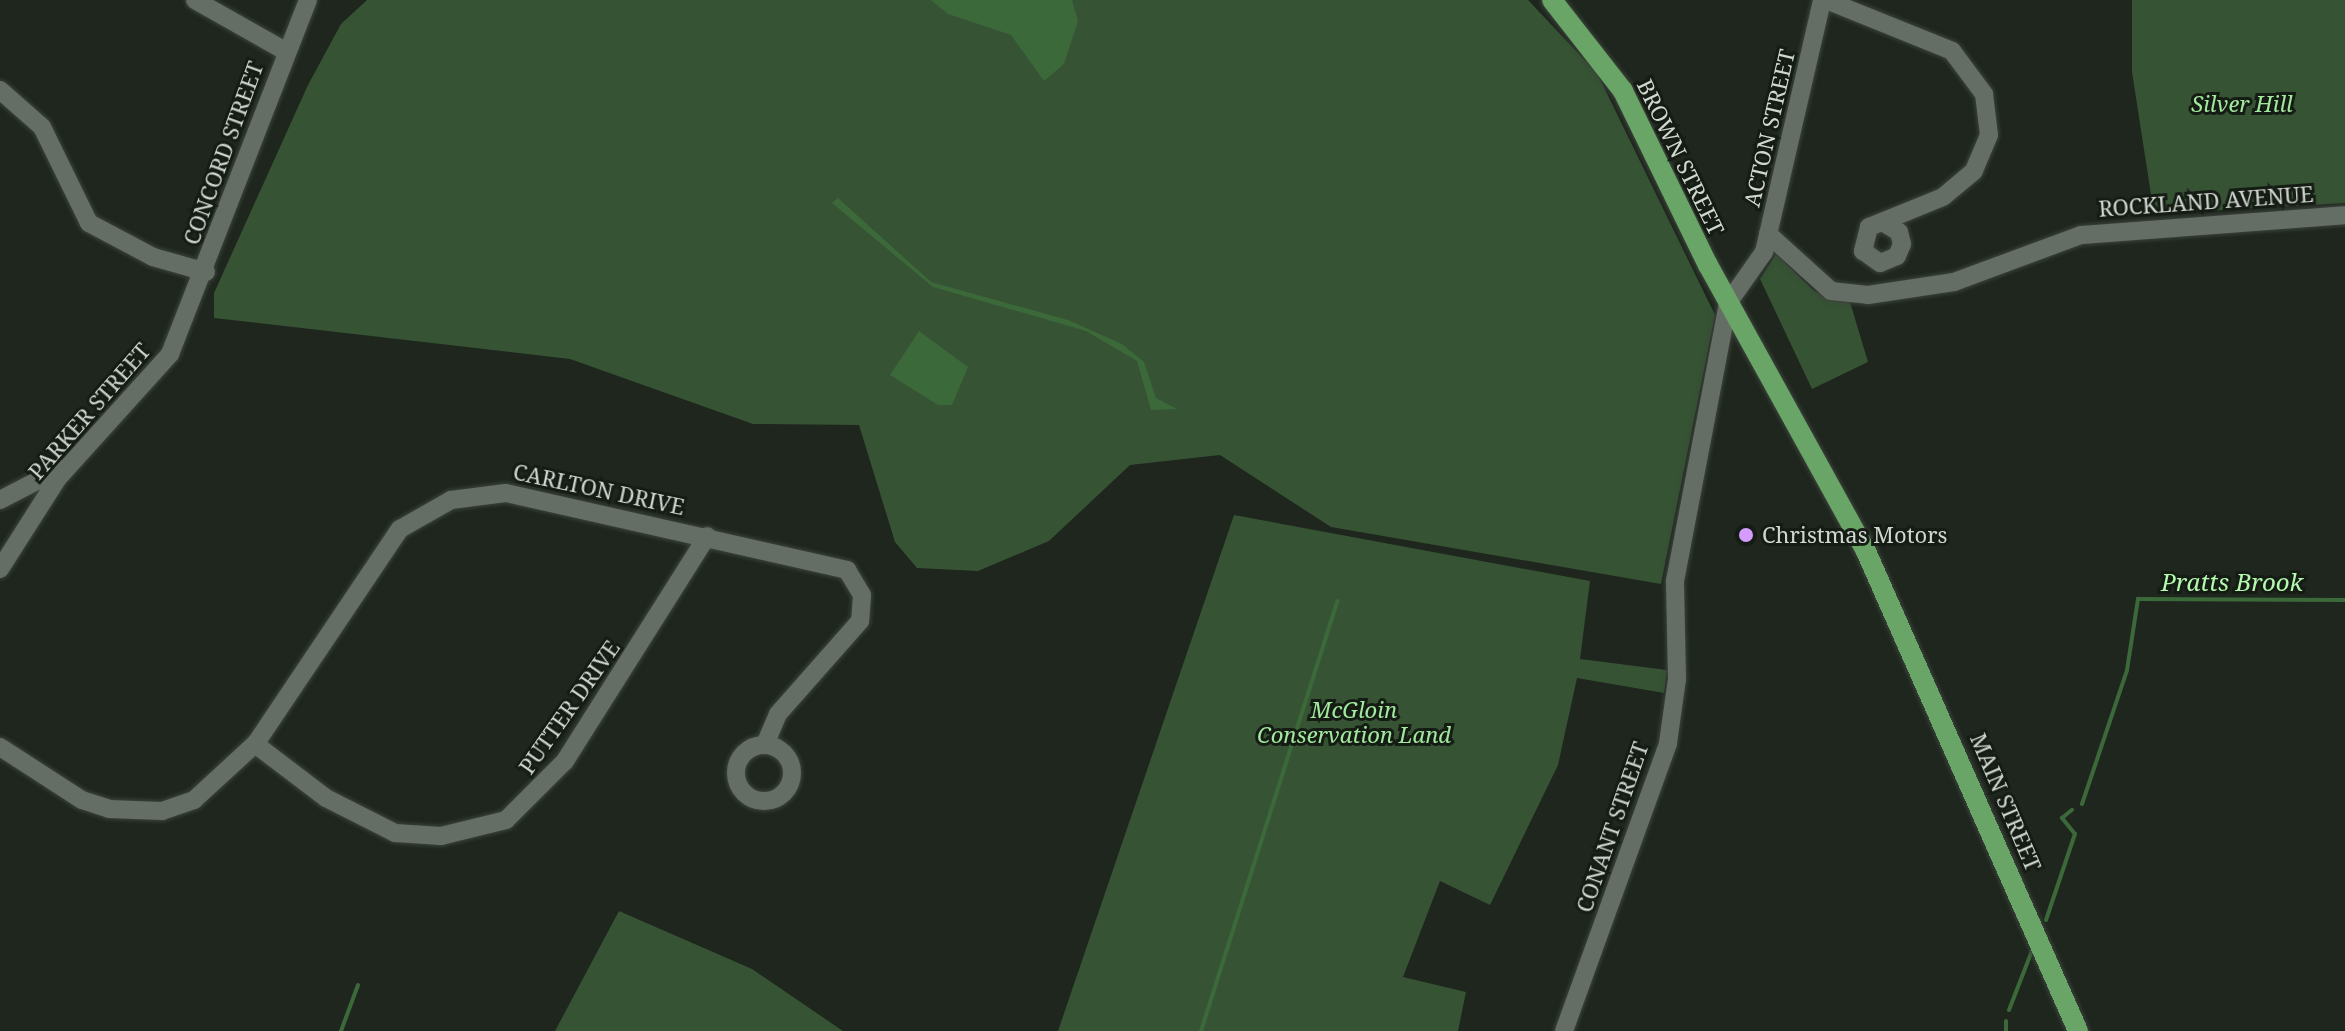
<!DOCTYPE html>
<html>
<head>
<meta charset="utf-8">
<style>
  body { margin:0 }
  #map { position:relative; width:2345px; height:1031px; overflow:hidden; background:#1e261e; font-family:"Noto Serif",serif }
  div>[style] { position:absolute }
  .green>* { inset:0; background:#365334 }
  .water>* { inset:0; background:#3b6939 }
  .stream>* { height:4px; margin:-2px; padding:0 2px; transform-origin:2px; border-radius:2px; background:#3b6939 }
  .roads { filter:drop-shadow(0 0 2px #3c433c) drop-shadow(0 0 2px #3c433c) }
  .minor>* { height:18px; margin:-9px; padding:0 9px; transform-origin:9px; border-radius:9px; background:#656e64 }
  .minor>.ring { margin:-9px; padding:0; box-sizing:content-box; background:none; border:18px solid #656e64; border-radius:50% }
  .major>* { height:20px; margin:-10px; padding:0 10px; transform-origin:10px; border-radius:10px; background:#69a566 }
  .dots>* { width:22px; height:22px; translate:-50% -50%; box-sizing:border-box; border:4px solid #151c14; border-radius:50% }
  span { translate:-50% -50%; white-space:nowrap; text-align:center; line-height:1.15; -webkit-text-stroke:6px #151c14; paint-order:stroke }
  .park-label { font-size:22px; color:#a3e89f; font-style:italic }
  .street-label { font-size:22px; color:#d1d6d1 }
  .poi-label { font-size:22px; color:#d1d6d1 }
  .left { translate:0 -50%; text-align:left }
  .water-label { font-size:24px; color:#b4f9af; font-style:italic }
</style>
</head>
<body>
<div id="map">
  <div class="green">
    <i style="clip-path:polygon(367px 0,1528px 0,1597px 73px,1715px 315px,1661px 584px,1331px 527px,1220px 455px,1130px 465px,1049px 541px,978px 571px,917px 568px,895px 542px,859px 425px,753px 424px,570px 359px,214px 318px,214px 293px,308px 85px,341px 24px)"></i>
    <i style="clip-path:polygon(2132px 0,2345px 0,2345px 203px,2154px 214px,2132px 72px)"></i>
    <i style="clip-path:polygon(1776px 254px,1814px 291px,1850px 302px,1868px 362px,1812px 389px,1760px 279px)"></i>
    <i style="clip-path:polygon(1234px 515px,1590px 581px,1580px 659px,1667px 670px,1664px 693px,1577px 678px,1558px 765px,1490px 905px,1440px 881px,1403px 977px,1466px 992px,1458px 1031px,1058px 1031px)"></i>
    <i style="clip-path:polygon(619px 911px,752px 969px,843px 1031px,555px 1031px)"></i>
  </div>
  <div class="water">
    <i style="clip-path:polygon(931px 0,1072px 0,1078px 21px,1064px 64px,1044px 81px,1011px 35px,948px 14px)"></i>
    <i style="clip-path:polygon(838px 198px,931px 282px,1068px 320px,1122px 344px,1144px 362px,1156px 398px,1177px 409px,1151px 410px,1137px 361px,1086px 331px,933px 287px,832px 203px)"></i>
    <i style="clip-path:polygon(919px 331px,968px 367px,952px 405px,938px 405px,890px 375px)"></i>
  </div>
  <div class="stream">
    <i style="left:2082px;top:804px;width:141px;rotate:-71.4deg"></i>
    <i style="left:2127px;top:670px;width:72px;rotate:-81.2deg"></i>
    <i style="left:2138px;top:599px;width:207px;rotate:0.3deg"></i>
    <i style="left:2046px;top:920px;width:91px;rotate:-71.4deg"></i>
    <i style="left:2075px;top:834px;width:21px;rotate:-129deg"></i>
    <i style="left:2062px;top:818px;width:13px;rotate:-39deg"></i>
    <i style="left:2009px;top:1010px;width:66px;rotate:-68.8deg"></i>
    <i style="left:341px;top:1031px;width:49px;rotate:-69.7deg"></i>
    <i style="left:1201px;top:1031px;width:451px;rotate:-72.4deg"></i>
    <i style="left:2006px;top:1031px;width:10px;rotate:-90deg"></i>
  </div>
  <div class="roads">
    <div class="minor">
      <i style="left:195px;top:0;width:103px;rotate:29.5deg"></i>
      <i style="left:1826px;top:0;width:136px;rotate:22deg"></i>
      <i style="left:1952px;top:51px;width:54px;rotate:53.3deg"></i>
      <i style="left:1984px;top:94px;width:41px;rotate:83deg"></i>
      <i style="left:1989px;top:135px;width:39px;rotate:113deg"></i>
      <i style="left:1974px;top:171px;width:40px;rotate:140deg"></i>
      <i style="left:1943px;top:197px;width:80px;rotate:157.9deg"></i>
      <i style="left:1869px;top:227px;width:25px;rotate:104deg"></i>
      <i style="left:1863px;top:251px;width:21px;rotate:35deg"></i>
      <i style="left:1880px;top:263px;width:18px;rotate:-22deg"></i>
      <i style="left:1897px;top:256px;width:13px;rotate:-67deg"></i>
      <i style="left:1902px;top:244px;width:12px;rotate:-104deg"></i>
      <i style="left:1899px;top:232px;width:17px;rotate:-149deg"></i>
      <i style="left:0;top:90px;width:56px;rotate:41.4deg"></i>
      <i style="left:42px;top:127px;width:107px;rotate:63.9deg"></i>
      <i style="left:89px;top:223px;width:72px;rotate:28deg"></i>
      <i style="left:153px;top:257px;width:55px;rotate:15.8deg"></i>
      <i style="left:1768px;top:234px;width:85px;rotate:42.1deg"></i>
      <i style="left:1831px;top:291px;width:37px;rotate:6deg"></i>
      <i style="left:1868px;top:295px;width:87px;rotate:-8.6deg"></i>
      <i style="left:1954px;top:282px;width:135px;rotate:-20.3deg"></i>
      <i style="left:2081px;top:235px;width:265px;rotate:-4.3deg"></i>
      <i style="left:0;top:500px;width:68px;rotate:-27.3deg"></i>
      <i style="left:0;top:569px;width:108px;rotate:-57.5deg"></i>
      <i style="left:58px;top:478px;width:167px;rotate:-47.9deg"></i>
      <i style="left:170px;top:354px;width:380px;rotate:-68.7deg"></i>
      <i style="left:255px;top:744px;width:89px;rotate:37.3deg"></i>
      <i style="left:326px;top:798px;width:77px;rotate:26.9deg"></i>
      <i style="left:395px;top:833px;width:46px;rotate:3.7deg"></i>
      <i style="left:441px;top:836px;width:67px;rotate:-13.8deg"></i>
      <i style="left:506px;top:820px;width:83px;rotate:-45deg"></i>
      <i style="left:565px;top:761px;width:266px;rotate:-57.7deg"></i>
      <i class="ring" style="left:736px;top:745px;width:38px;height:38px"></i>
      <i style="left:0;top:747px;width:98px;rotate:32.9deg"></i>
      <i style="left:82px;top:800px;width:28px;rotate:18deg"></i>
      <i style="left:109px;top:809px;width:53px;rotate:2.2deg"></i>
      <i style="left:162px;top:811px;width:34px;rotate:-19deg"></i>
      <i style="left:194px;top:800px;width:84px;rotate:-42.6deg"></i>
      <i style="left:256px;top:743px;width:258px;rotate:-56.1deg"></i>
      <i style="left:400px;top:529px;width:59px;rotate:-29.6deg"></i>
      <i style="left:451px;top:500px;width:55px;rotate:-7.3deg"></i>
      <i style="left:506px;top:493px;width:350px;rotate:12.7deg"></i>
      <i style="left:847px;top:570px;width:29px;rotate:59deg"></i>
      <i style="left:862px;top:595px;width:26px;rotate:94deg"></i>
      <i style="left:860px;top:621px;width:124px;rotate:131.4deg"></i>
      <i style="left:778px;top:714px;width:33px;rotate:113deg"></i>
      <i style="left:1564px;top:1031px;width:306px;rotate:-70.1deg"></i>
      <i style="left:1668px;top:743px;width:65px;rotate:-82deg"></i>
      <i style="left:1677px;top:679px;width:98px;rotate:-91.2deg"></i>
      <i style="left:1675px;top:581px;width:283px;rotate:-79.2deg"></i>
      <i style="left:1728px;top:303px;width:62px;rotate:-54.8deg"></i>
      <i style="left:1764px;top:252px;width:259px;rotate:-77deg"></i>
    </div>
    <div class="major">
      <i style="left:1552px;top:0;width:115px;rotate:52deg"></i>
      <i style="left:1623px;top:91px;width:194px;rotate:64deg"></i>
      <i style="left:1708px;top:265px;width:325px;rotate:61.1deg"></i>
      <i style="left:1865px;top:549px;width:527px;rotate:66.16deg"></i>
    </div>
  </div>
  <div class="dots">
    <i style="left:1746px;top:535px;background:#d39cfd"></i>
  </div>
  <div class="park-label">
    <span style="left:2242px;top:104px">Silver Hill</span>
    <span style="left:1354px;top:722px">McGloin<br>Conservation Land</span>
  </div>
  <div class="street-label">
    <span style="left:1769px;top:128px;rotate:-77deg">ACTON STREET</span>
    <span style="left:223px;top:153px;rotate:-70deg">CONCORD STREET</span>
    <span style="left:1681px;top:157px;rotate:64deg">BROWN STREET</span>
    <span style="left:2206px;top:201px;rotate:-4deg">ROCKLAND AVENUE</span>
    <span style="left:89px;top:411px;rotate:-49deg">PARKER STREET</span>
    <span style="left:599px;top:489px;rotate:12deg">CARLTON DRIVE</span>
    <span style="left:569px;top:707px;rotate:-55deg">PUTTER DRIVE</span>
    <span style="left:2006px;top:802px;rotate:67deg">MAIN STREET</span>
    <span style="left:1612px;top:827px;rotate:-71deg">CONANT STREET</span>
  </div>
  <div class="poi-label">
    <span class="left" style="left:1762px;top:535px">Christmas Motors</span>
  </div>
  <div class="water-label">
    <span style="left:2232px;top:582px">Pratts Brook</span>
  </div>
</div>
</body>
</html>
